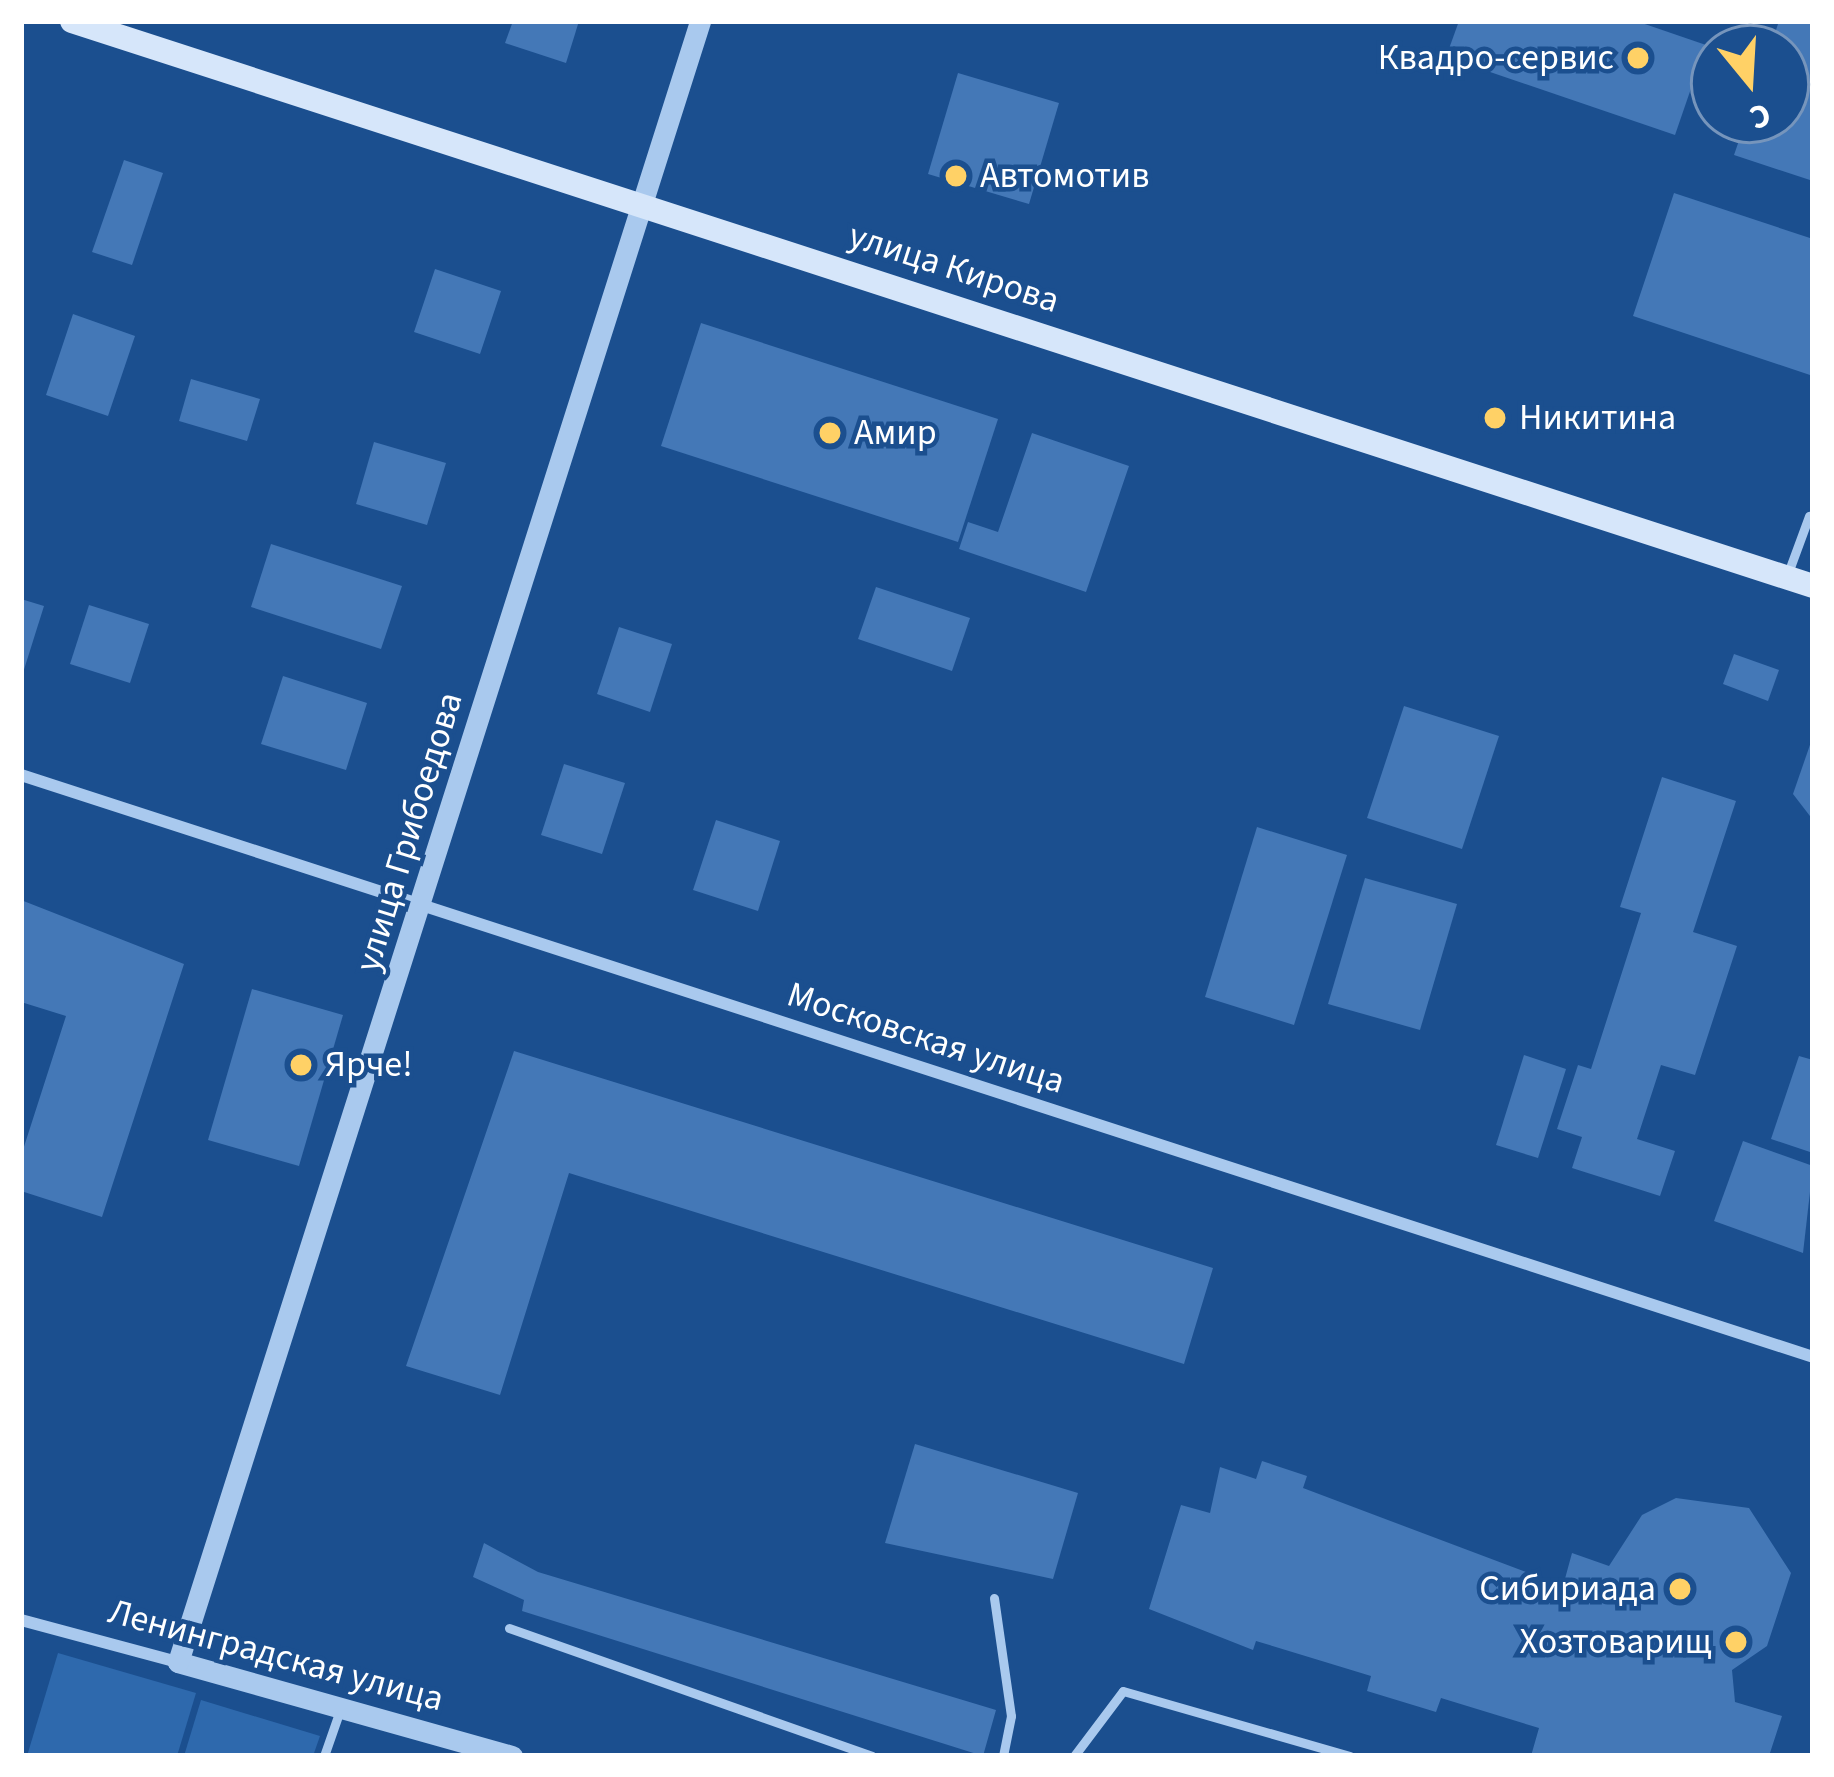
<!DOCTYPE html>
<html>
<head>
<meta charset="utf-8">
<style>
  body { margin:0 }
  #map { position:relative; width:1834px; height:1777px; overflow:hidden; background:#1b4f8f; font-family:"Source Sans 3",sans-serif }
  div>[style] { position:absolute }
  .green>* { inset:0; background:#2e69ad }
  .building>* { inset:0; background:#4478b7 }
  .service>* { height:9px; margin:-4.5px; padding:0 4.5px; transform-origin:4.5px; border-radius:4.5px; background:#a9c9ee }
  .minor>* { height:12px; margin:-6px; padding:0 6px; transform-origin:6px; border-radius:6px; background:#a9c9ee }
  .tertiary>* { height:21px; margin:-10.5px; padding:0 10.5px; transform-origin:10.5px; border-radius:10.5px; background:#a9c9ee }
  .secondary>* { height:24px; margin:-12px; padding:0 12px; transform-origin:12px; border-radius:12px; background:#d6e6fa }
  .dots>* { width:33px; height:33px; translate:-50% -50%; box-sizing:border-box; border:6px solid #1b4f8f; border-radius:50% }
  span { translate:-50% -50%; white-space:nowrap; text-align:center; line-height:1.15; -webkit-text-stroke:9px #1b4f8f; paint-order:stroke }
  .poi-label { font-size:36px; color:#fff }
  .right { translate:-100% -50%; text-align:right }
  .left { translate:0 -50%; text-align:left }
  .street-label { font-size:36px; color:#fff }
  .frame { position:absolute; inset:0; border:24px solid #fff; pointer-events:none }
  .north { position:absolute; left:1690px; top:24px; width:120px; height:120px; box-sizing:border-box; background:#1b4f8f; border:3px solid #7695bc; border-radius:50%; rotate:162deg; font-size:33px; font-weight:700; line-height:48px; text-align:center; color:#fff }
  .north::after { content:''; display:block; margin:auto; width:42px; height:54px; background:#ffd166; clip-path:polygon(50% 0,100% 100%,50% 72%,0 100%) }
</style>
</head>
<body>
<div id="map">
  <div class="green">
    <i style="clip-path:polygon(58px 1653px,196px 1693px,177px 1756px,27px 1756px)"></i>
    <i style="clip-path:polygon(201px 1700px,320px 1736px,313px 1756px,184px 1756px)"></i>
  </div>
  <div class="building">
    <i style="clip-path:polygon(513px 21px,579px 21px,566px 63px,505px 43px)"></i>
    <i style="clip-path:polygon(1459px 21px,1636px 21px,1706px 45px,1675px 135px,1446px 57px)"></i>
    <i style="clip-path:polygon(1779px 21px,1813px 21px,1813px 181px,1734px 155px,1746px 120px,1786px 120px,1786px 48px,1770px 48px)"></i>
    <i style="clip-path:polygon(958px 73px,1059px 103px,1029px 204px,928px 174px)"></i>
    <i style="clip-path:polygon(124px 160px,163px 173px,132px 265px,92px 252px)"></i>
    <i style="clip-path:polygon(1674px 193px,1813px 239px,1813px 376px,1633px 316px)"></i>
    <i style="clip-path:polygon(435px 269px,501px 291px,480px 354px,414px 332px)"></i>
    <i style="clip-path:polygon(73px 314px,135px 336px,108px 416px,46px 395px)"></i>
    <i style="clip-path:polygon(701px 323px,998px 419px,958px 542px,661px 446px)"></i>
    <i style="clip-path:polygon(191px 379px,260px 399px,247px 441px,179px 421px)"></i>
    <i style="clip-path:polygon(1032px 433px,1129px 466px,1086px 592px,959px 549px,968px 522px,998px 532px)"></i>
    <i style="clip-path:polygon(374px 442px,446px 463px,427px 525px,356px 504px)"></i>
    <i style="clip-path:polygon(271px 544px,402px 586px,381px 649px,251px 607px)"></i>
    <i style="clip-path:polygon(876px 587px,970px 618px,952px 671px,858px 639px)"></i>
    <i style="clip-path:polygon(21px 599px,44px 606px,22px 676px,21px 676px)"></i>
    <i style="clip-path:polygon(89px 605px,149px 624px,130px 683px,70px 664px)"></i>
    <i style="clip-path:polygon(619px 627px,672px 644px,650px 712px,597px 694px)"></i>
    <i style="clip-path:polygon(1734px 654px,1779px 670px,1768px 701px,1723px 684px)"></i>
    <i style="clip-path:polygon(283px 676px,367px 703px,346px 770px,261px 744px)"></i>
    <i style="clip-path:polygon(1404px 706px,1499px 736px,1462px 849px,1367px 818px)"></i>
    <i style="clip-path:polygon(1812px 739px,1813px 739px,1813px 820px,1793px 794px)"></i>
    <i style="clip-path:polygon(564px 764px,625px 783px,602px 854px,541px 835px)"></i>
    <i style="clip-path:polygon(1662px 777px,1736px 801px,1693px 932px,1737px 946px,1695px 1075px,1661px 1065px,1637px 1139px,1675px 1151px,1660px 1196px,1572px 1168px,1582px 1137px,1557px 1129px,1578px 1065px,1591px 1069px,1641px 913px,1620px 907px)"></i>
    <i style="clip-path:polygon(716px 820px,780px 841px,758px 911px,693px 890px)"></i>
    <i style="clip-path:polygon(1257px 827px,1347px 855px,1294px 1025px,1205px 997px)"></i>
    <i style="clip-path:polygon(1365px 878px,1457px 904px,1420px 1030px,1328px 1004px)"></i>
    <i style="clip-path:polygon(21px 900px,184px 964px,102px 1217px,21px 1191px,21px 1156px,66px 1016px,21px 1002px)"></i>
    <i style="clip-path:polygon(252px 989px,343px 1015px,299px 1166px,208px 1140px)"></i>
    <i style="clip-path:polygon(514px 1051px,1213px 1268px,1184px 1364px,569px 1173px,500px 1395px,406px 1366px)"></i>
    <i style="clip-path:polygon(1524px 1055px,1566px 1069px,1538px 1158px,1496px 1145px)"></i>
    <i style="clip-path:polygon(1799px 1056px,1813px 1060px,1813px 1153px,1771px 1139px)"></i>
    <i style="clip-path:polygon(1743px 1141px,1813px 1166px,1803px 1253px,1714px 1221px)"></i>
    <i style="clip-path:polygon(915px 1444px,1078px 1493px,1053px 1579px,885px 1543px)"></i>
    <i style="clip-path:polygon(1262px 1461px,1307px 1476px,1303px 1488px,1563px 1586px,1572px 1553px,1609px 1566px,1642px 1515px,1676px 1498px,1749px 1508px,1791px 1573px,1767px 1646px,1732px 1670px,1735px 1702px,1782px 1716px,1769px 1756px,1531px 1756px,1539px 1728px,1441px 1698px,1436px 1712px,1367px 1691px,1371px 1676px,1256px 1641px,1253px 1650px,1149px 1609px,1181px 1505px,1210px 1513px,1220px 1467px,1256px 1479px)"></i>
    <i style="clip-path:polygon(484px 1543px,538px 1572px,996px 1710px,983px 1756px,522px 1611px,524px 1600px,473px 1577px)"></i>
  </div>
  <div class="service">
    <i style="left:1788px;top:573px;width:61px;rotate:-69.8deg"></i>
    <i style="left:994px;top:1598px;width:119px;rotate:81.8deg"></i>
    <i style="left:1011px;top:1716px;width:41px;rotate:101.3deg"></i>
    <i style="left:509px;top:1628px;width:385px;rotate:19.4deg"></i>
    <i style="left:324px;top:1756px;width:49px;rotate:-70.8deg"></i>
    <i style="left:1074px;top:1756px;width:81px;rotate:-53deg"></i>
    <i style="left:1123px;top:1691px;width:236px;rotate:16deg"></i>
  </div>
  <div class="minor">
    <i style="left:21px;top:775px;width:1884px;rotate:17.99deg"></i>
    <i style="left:21px;top:1620px;width:163px;rotate:15deg"></i>
  </div>
  <div class="tertiary">
    <i style="left:512px;top:1756px;width:347px;rotate:-164.3deg"></i>
    <i style="left:178px;top:1662px;width:1722px;rotate:-72.35deg"></i>
  </div>
  <div class="secondary">
    <i style="left:72px;top:21px;width:1830px;rotate:17.98deg"></i>
  </div>
  <div class="dots">
    <i style="left:1638px;top:58px;background:#ffd166"></i>
    <i style="left:956px;top:176px;background:#ffd166"></i>
    <i style="left:1495px;top:418px;background:#ffd166"></i>
    <i style="left:830px;top:433px;background:#ffd166"></i>
    <i style="left:301px;top:1065px;background:#ffd166"></i>
    <i style="left:1680px;top:1589px;background:#ffd166"></i>
    <i style="left:1736px;top:1642px;background:#ffd166"></i>
  </div>
  <div class="poi-label">
    <span class="right" style="left:1614px;top:58px">Квадро-сервис</span>
    <span class="left" style="left:980px;top:176px">Автомотив</span>
    <span class="left" style="left:1519px;top:418px">Никитина</span>
    <span class="left" style="left:854px;top:433px">Амир</span>
    <span class="left" style="left:325px;top:1065px">Ярче!</span>
    <span class="right" style="left:1656px;top:1589px">Сибириада</span>
    <span class="right" style="left:1712px;top:1642px">Хозтоварищ</span>
  </div>
  <div class="street-label">
    <span style="left:954px;top:268px;rotate:18deg">улица Кирова</span>
    <span style="left:409px;top:832px;rotate:-73deg">улица Грибоедова</span>
    <span style="left:926px;top:1038px;rotate:18deg">Московская улица</span>
    <span style="left:276px;top:1655px;rotate:15deg">Ленинградская улица</span>
  </div>
  <div class="frame"></div>
  <div class="north">С</div>
</div>
</body>
</html>
